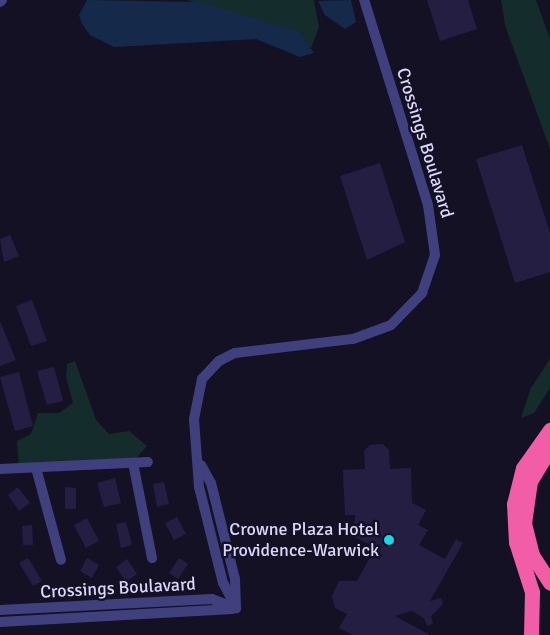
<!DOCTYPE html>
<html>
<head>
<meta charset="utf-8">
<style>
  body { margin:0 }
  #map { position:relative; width:550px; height:635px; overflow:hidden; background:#141124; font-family:Signika,sans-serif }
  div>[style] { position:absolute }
  .green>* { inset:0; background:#142d2c }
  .water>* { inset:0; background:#152a4a }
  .building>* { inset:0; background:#251e43 }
  .minor>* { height:10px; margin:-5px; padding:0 5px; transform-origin:5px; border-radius:5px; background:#41407e }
  .highway>* { height:15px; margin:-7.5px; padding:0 7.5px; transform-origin:7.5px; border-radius:7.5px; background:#f15da6 }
  .dots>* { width:14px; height:14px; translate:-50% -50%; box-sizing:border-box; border:2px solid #141124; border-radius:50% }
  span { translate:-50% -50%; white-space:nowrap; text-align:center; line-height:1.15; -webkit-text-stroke:5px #141124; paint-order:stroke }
  .street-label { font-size:18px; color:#dad7fb }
  .poi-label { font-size:18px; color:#dad7fb }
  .right { translate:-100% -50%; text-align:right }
</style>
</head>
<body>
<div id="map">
  <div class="green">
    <i style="clip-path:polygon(187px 0,314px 0,319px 27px,311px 48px,231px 12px)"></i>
    <i style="clip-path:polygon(501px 0,536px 0,550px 39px,550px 149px,505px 25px)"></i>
    <i style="clip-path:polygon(550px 359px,550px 388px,534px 413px,521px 418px,531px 388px)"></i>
    <i style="clip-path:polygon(75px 361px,96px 420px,109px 434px,129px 431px,147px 446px,130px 465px,19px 469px,17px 441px,31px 434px,38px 413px,59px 413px,73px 403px,66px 377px,67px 364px)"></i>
  </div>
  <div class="water">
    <i style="clip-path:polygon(87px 0,201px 2px,299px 32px,314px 53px,300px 57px,256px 39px,114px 47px,90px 35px,82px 24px,79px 15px)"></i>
    <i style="clip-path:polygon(351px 0,356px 22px,345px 29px,325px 15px,318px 1px)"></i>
  </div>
  <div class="building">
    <i style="clip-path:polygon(427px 0,468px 0,477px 29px,440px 41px)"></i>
    <i style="clip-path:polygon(522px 145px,550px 233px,550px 272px,515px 283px,476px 159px)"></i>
    <i style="clip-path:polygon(380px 163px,405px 242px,367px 260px,340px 176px)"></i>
    <i style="clip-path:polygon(10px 235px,19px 256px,4px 262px,0 239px)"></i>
    <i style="clip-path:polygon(32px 300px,47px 341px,31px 346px,16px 306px)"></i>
    <i style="clip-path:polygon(0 321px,16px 360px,0 366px)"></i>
    <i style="clip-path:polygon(54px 367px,63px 401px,47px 405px,37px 371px)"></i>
    <i style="clip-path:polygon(19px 372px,33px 426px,15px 431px,0 377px)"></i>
    <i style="clip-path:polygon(383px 444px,389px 450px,390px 469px,411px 468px,412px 503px,426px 510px,418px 525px,428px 530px,419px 545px,445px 559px,456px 539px,463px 543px,430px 601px,441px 598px,443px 604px,431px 616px,433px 624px,427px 626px,424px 618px,412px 611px,395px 616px,430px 635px,353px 635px,339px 628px,347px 614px,335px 608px,332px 596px,339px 581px,357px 581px,376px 547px,354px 537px,355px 515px,345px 515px,343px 470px,365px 469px,364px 451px,370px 445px)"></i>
    <i style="clip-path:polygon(115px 478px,121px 503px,104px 507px,97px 483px)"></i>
    <i style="clip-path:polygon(164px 482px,169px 504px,157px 507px,153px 484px)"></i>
    <i style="clip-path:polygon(18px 487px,30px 503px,19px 511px,8px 495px)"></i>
    <i style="clip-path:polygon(65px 487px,76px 488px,76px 509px,65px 509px)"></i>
    <i style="clip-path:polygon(177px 517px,186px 534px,174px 540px,165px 523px)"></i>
    <i style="clip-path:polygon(87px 518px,99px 541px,86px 548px,74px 525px)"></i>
    <i style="clip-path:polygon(126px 522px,132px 545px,121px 548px,116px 524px)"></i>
    <i style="clip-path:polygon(32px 525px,33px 545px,23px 545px,22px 526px)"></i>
    <i style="clip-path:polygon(28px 558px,42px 581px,33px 586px,19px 563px)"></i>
    <i style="clip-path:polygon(87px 558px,99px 565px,92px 578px,80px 571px)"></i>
    <i style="clip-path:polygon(179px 558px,188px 564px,178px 579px,169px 573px)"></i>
    <i style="clip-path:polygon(127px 559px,137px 574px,126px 582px,116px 567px)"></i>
  </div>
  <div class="minor">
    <i style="left:0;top:2px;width:3px;rotate:-45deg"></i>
    <i style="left:133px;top:463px;width:97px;rotate:78.7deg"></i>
    <i style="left:201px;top:465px;width:21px;rotate:61deg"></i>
    <i style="left:211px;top:483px;width:99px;rotate:76deg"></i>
    <i style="left:235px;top:579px;width:26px;rotate:88deg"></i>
    <i style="left:36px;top:468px;width:95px;rotate:74.8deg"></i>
    <i style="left:0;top:469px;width:148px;rotate:-2.7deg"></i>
    <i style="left:236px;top:608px;width:28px;rotate:-117deg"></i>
    <i style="left:223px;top:583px;width:99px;rotate:-104deg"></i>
    <i style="left:199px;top:487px;width:68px;rotate:-94.2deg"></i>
    <i style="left:194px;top:419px;width:41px;rotate:-78.7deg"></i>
    <i style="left:202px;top:379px;width:25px;rotate:-47deg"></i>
    <i style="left:219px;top:361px;width:18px;rotate:-27deg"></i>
    <i style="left:235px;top:353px;width:119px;rotate:-6.8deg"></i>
    <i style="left:353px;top:339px;width:40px;rotate:-20.2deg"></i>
    <i style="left:391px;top:325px;width:45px;rotate:-45.9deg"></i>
    <i style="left:422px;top:293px;width:40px;rotate:-71.1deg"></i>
    <i style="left:435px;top:255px;width:50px;rotate:-98deg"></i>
    <i style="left:428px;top:205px;width:215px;rotate:-107.3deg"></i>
    <i style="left:0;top:610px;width:212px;rotate:-3deg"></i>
    <i style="left:212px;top:599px;width:26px;rotate:21deg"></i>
    <i style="left:0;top:622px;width:233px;rotate:-3.2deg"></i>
  </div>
  <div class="highway">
    <i style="left:550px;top:448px;width:39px;rotate:121deg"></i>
    <i style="left:530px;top:481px;width:42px;rotate:98.1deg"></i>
    <i style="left:524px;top:523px;width:33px;rotate:76deg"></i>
    <i style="left:532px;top:555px;width:33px;rotate:57deg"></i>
    <i style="left:531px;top:635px;width:43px;rotate:-88.7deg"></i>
    <i style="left:532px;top:592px;width:52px;rotate:-107.7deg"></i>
    <i style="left:516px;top:542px;width:38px;rotate:-93deg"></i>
    <i style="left:514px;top:504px;width:37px;rotate:-76deg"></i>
    <i style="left:523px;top:468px;width:47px;rotate:-54.6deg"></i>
  </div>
  <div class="dots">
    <i style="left:389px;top:540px;background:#15d8ea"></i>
  </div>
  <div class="street-label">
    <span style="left:425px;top:143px;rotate:73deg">Crossings Boulavard</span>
    <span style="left:118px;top:588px;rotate:-3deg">Crossings Boulavard</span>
  </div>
  <div class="poi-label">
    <span class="right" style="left:379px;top:540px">Crowne Plaza Hotel<br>Providence-Warwick</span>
  </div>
</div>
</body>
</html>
